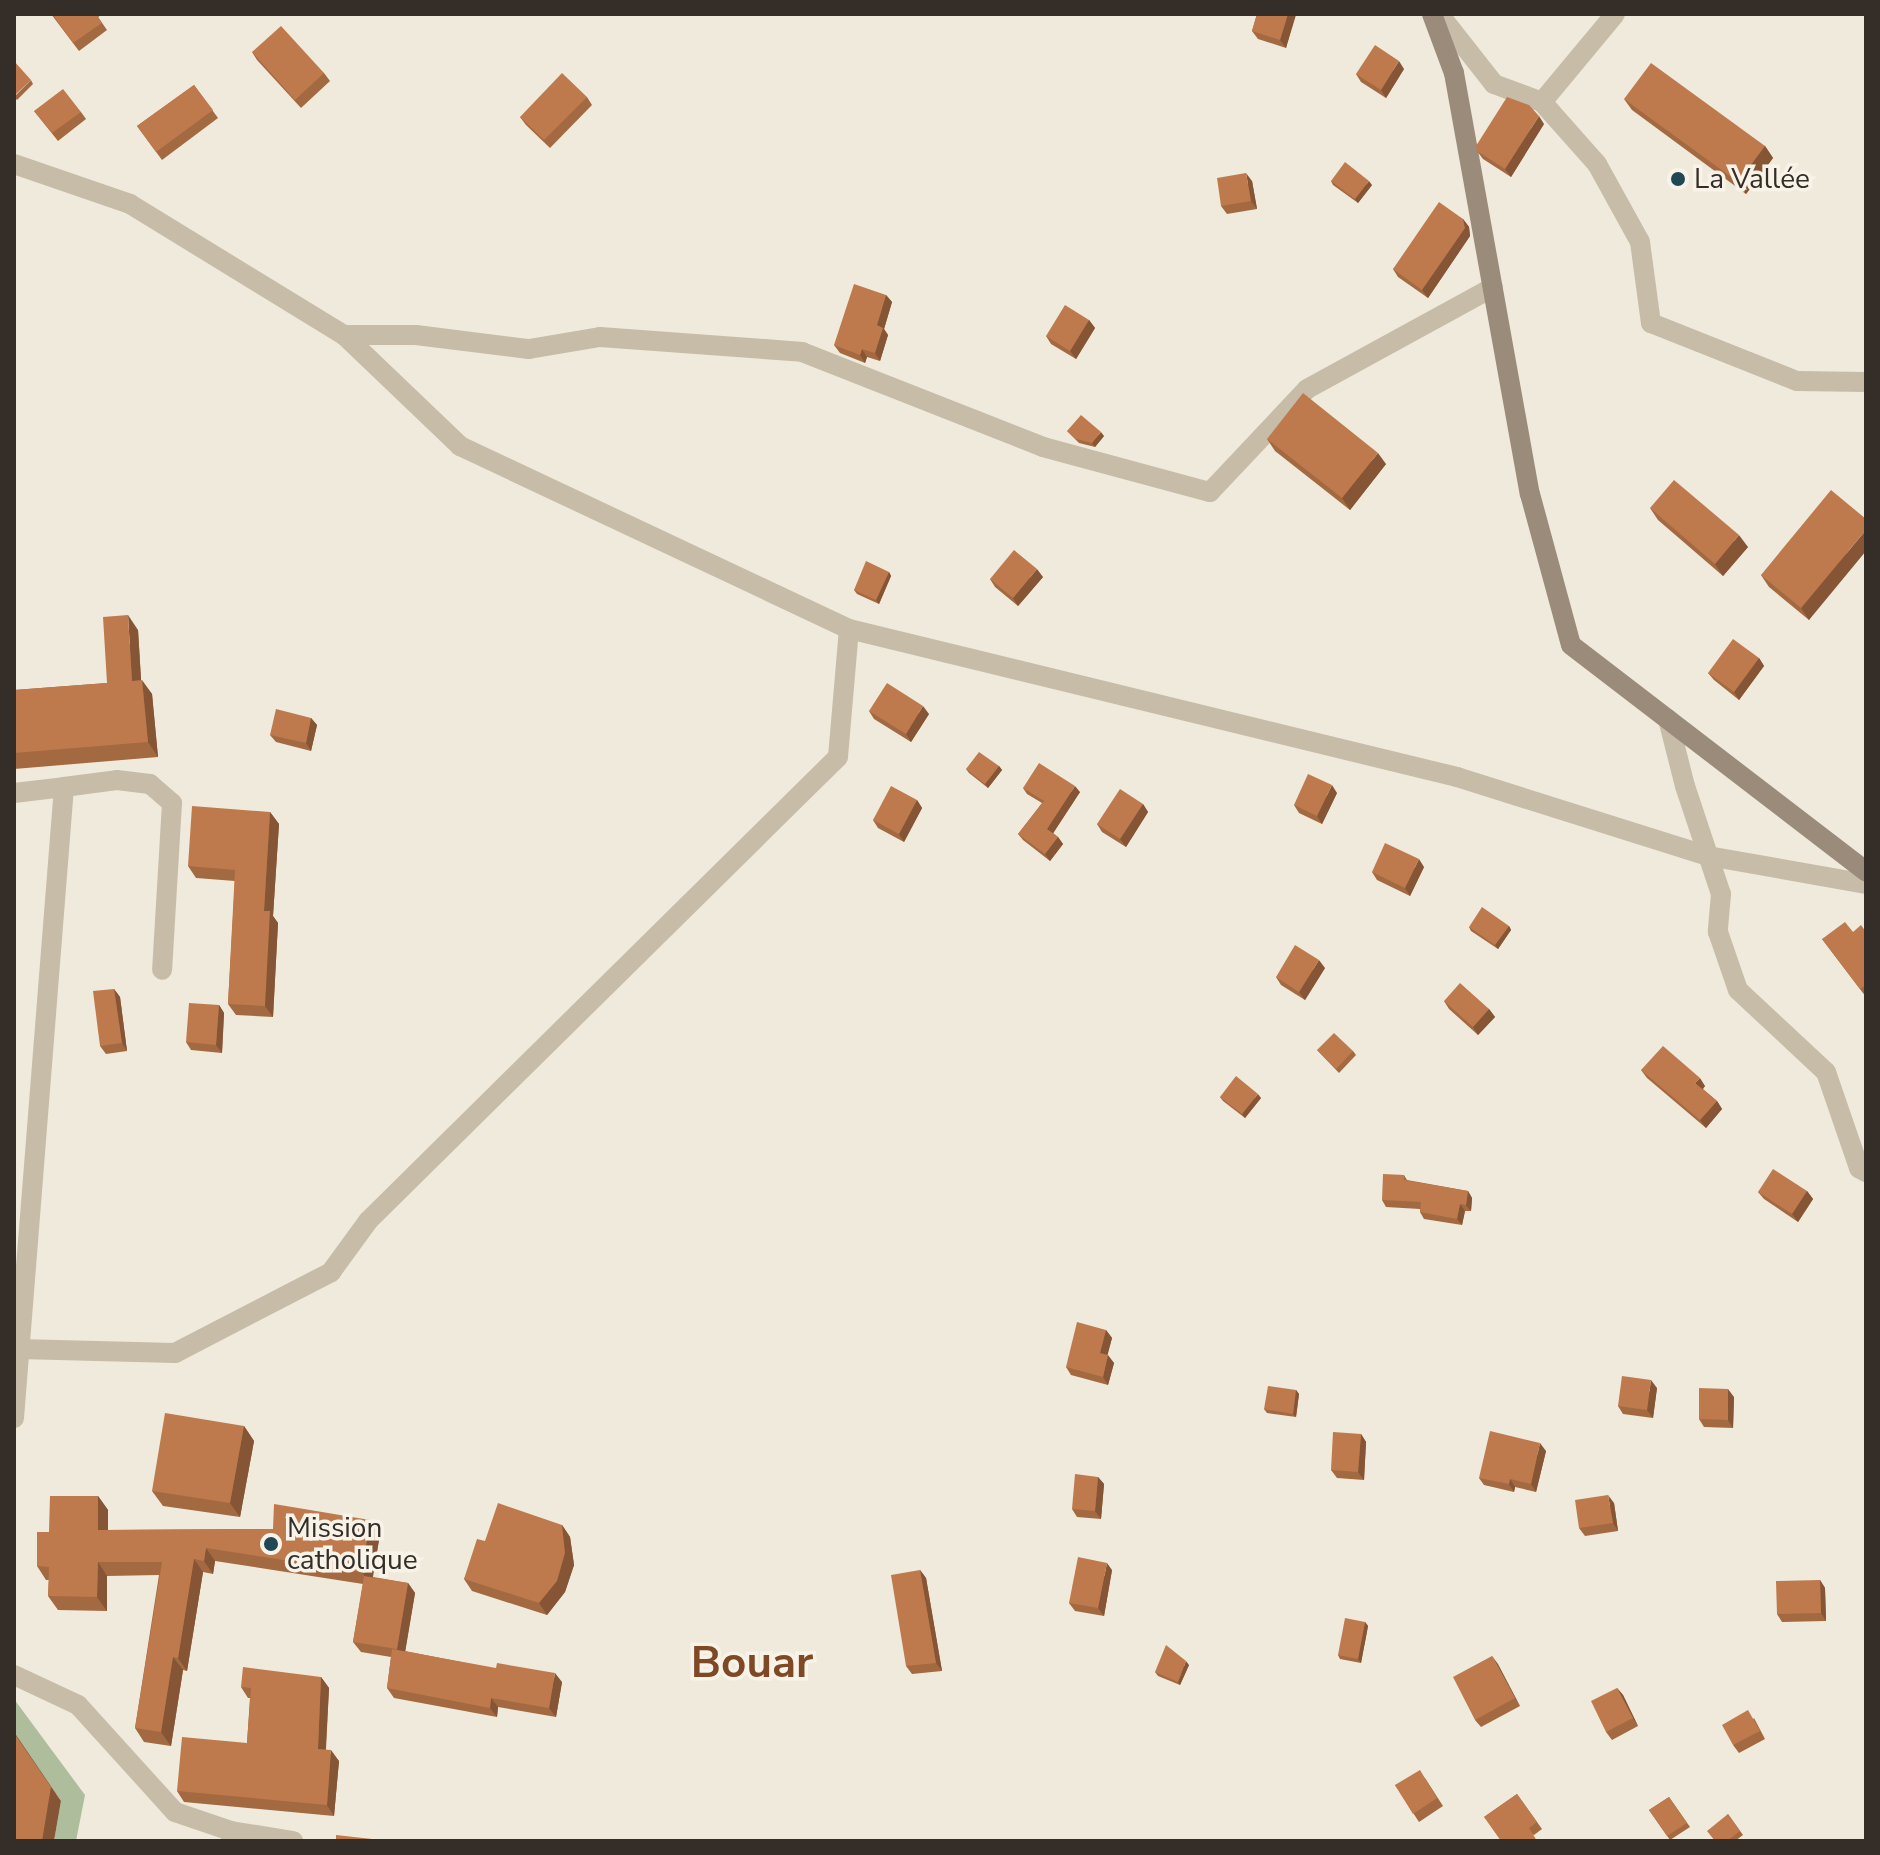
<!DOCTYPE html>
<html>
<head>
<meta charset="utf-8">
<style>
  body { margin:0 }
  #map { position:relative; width:1880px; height:1855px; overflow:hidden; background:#f0eadc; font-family:"Nunito Sans",sans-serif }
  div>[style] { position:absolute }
  .green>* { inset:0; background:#aebe9d }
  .street>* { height:20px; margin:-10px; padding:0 10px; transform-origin:10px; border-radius:10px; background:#c7bca8 }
  .secondary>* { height:20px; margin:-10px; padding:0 10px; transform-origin:10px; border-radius:10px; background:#9b8b7a }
  .wall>* { inset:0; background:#a36941 }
  .shaded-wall>* { inset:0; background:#855535 }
  .building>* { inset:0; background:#be7a4c }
  .dots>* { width:22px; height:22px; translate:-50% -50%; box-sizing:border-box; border:4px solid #f8f3e8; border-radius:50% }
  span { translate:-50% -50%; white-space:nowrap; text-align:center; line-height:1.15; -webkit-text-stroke:7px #f8f3e8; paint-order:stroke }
  .poi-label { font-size:28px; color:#352e28 }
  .left { translate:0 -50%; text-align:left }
  .town-label { font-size:44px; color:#7f4926; font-weight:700 }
  .frame { position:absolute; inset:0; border:16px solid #352e28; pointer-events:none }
</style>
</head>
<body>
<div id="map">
  <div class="green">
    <i style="clip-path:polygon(14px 1699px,85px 1795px,76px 1841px,54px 1841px,61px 1801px,14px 1734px)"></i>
  </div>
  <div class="street">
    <i style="left:1439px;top:14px;width:89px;rotate:51.8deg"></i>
    <i style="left:1494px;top:84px;width:51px;rotate:20.6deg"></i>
    <i style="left:1542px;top:102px;width:114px;rotate:-50.3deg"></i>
    <i style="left:1542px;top:102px;width:83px;rotate:48.4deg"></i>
    <i style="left:1597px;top:164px;width:89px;rotate:61.1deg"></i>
    <i style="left:1640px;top:242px;width:82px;rotate:82.3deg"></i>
    <i style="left:1651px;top:323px;width:157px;rotate:21.7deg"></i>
    <i style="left:1797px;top:381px;width:69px;rotate:0.8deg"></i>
    <i style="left:14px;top:164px;width:123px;rotate:19deg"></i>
    <i style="left:130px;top:204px;width:251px;rotate:31.5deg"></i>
    <i style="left:344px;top:335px;width:161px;rotate:43.7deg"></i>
    <i style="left:460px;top:446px;width:430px;rotate:25.2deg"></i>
    <i style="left:849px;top:629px;width:626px;rotate:13.68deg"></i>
    <i style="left:1457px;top:777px;width:263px;rotate:17.5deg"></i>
    <i style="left:1708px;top:856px;width:160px;rotate:10deg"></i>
    <i style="left:344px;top:335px;width:72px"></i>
    <i style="left:416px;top:335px;width:114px;rotate:7.1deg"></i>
    <i style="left:529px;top:349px;width:72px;rotate:-9.6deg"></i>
    <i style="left:600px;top:337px;width:203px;rotate:4.2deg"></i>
    <i style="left:802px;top:352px;width:259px;rotate:21.5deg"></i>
    <i style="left:1043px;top:447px;width:173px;rotate:15.1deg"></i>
    <i style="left:1210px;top:492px;width:141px;rotate:-46.7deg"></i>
    <i style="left:1307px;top:389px;width:212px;rotate:-28.7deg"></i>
    <i style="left:1668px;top:719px;width:69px;rotate:75.8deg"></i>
    <i style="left:1685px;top:786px;width:114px;rotate:71.6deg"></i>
    <i style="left:1721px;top:894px;width:38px;rotate:95deg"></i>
    <i style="left:1718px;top:932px;width:61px;rotate:71deg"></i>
    <i style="left:1738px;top:990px;width:120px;rotate:43deg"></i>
    <i style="left:1826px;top:1072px;width:102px;rotate:71deg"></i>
    <i style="left:1859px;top:1168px;width:8px;rotate:30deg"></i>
    <i style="left:64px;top:787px;width:53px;rotate:-7.5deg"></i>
    <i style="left:117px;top:780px;width:33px;rotate:7deg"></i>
    <i style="left:150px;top:784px;width:29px;rotate:41deg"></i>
    <i style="left:172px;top:803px;width:167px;rotate:93.4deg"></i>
    <i style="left:14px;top:793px;width:50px;rotate:-6.8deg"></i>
    <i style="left:64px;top:787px;width:633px;rotate:94.53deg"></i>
    <i style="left:18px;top:1349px;width:157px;rotate:1.5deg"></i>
    <i style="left:175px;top:1353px;width:176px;rotate:-27.4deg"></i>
    <i style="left:331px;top:1272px;width:63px;rotate:-54deg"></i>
    <i style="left:368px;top:1221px;width:660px;rotate:-44.63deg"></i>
    <i style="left:838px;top:757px;width:128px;rotate:-85.1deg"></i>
    <i style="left:14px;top:1675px;width:71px;rotate:25.1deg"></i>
    <i style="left:78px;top:1705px;width:144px;rotate:47.8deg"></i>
    <i style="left:175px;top:1812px;width:59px;rotate:18.7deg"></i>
    <i style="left:231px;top:1831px;width:10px;rotate:90deg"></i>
    <i style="left:231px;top:1831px;width:63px;rotate:9.2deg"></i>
  </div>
  <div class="secondary">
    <i style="left:1432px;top:14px;width:63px;rotate:69.6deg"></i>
    <i style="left:1454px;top:73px;width:428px;rotate:79.8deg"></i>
    <i style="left:1530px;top:494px;width:156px;rotate:74.8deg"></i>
    <i style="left:1571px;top:645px;width:372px;rotate:37.5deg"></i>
  </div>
  <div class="wall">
    <i style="clip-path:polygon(51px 14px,103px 14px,98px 17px,107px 30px,79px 51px)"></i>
    <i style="clip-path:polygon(1257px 14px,1295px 14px,1286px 48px,1258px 39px,1252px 31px)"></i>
    <i style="clip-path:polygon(252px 52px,324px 73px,330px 81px,301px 108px,257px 60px)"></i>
    <i style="clip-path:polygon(1404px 69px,1386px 98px,1361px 82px,1356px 74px)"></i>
    <i style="clip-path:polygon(31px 80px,33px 84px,17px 100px,14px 97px)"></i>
    <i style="clip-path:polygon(194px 85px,218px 118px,162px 160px,137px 126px)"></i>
    <i style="clip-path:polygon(587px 97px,592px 105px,550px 148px,526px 125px,520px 117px)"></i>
    <i style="clip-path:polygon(1624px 99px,1765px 146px,1773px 158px,1746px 194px,1632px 110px)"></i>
    <i style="clip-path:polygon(34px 111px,81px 112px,86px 119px,58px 141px)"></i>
    <i style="clip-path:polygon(1544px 124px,1511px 177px,1483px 159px,1477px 151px)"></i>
    <i style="clip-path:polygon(1252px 181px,1257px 209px,1227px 214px,1221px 206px)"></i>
    <i style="clip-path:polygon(1331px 181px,1372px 185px,1358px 203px,1333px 185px)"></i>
    <i style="clip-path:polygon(1463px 219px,1469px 227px,1470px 236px,1428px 298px,1398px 277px,1393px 269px)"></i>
    <i style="clip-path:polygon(886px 295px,892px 302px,884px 329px,888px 335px,880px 361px,867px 357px,865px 363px,840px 353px,834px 345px)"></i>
    <i style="clip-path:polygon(1089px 320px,1095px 328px,1076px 359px,1051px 344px,1046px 336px)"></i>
    <i style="clip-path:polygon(1067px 431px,1104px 436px,1095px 447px,1079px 443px)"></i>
    <i style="clip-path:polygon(1267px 439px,1386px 464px,1350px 510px,1275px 451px)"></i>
    <i style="clip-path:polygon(1650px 508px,1748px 547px,1723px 576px,1658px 520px)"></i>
    <i style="clip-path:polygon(1866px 519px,1809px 620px,1769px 587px,1761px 575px)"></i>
    <i style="clip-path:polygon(889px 572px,891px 576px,879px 604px,857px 594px,854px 590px)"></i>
    <i style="clip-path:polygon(1043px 577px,1018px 606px,995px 587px,990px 579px)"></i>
    <i style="clip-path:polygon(138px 630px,141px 680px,152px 694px,158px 757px,14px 769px,14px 690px,107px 683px)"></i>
    <i style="clip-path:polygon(1759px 658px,1764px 666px,1739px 700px,1714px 680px,1708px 673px)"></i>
    <i style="clip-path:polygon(869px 711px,929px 714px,911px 742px,874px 719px)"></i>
    <i style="clip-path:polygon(311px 718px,317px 725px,311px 751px,276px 742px,270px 735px)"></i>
    <i style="clip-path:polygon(999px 766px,1002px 770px,988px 788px,969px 773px,966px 769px)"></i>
    <i style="clip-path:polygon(1023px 788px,1080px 792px,1053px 833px,1058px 837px,1063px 844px,1050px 861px,1023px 840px,1018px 834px,1042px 803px,1027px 794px)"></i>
    <i style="clip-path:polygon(1337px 793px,1322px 824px,1299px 813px,1294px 805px)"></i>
    <i style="clip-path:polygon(917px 800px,922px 808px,904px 842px,878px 828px,873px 820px)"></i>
    <i style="clip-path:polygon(1143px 804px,1148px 812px,1126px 847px,1102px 832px,1097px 824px)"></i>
    <i style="clip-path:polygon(270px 812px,279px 824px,273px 916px,278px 923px,273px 1017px,236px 1015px,228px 1004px,235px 881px,196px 878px,188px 866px)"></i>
    <i style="clip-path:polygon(1424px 867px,1410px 896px,1377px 880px,1372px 872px)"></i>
    <i style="clip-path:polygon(1509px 926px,1511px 930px,1498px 949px,1471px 931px,1469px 927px)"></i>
    <i style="clip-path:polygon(1853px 932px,1866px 932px,1866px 997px,1822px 939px)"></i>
    <i style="clip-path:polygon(1325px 968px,1305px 1000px,1281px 985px,1276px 977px)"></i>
    <i style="clip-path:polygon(114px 989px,120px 997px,127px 1051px,106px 1054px,100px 1046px)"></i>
    <i style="clip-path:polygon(1444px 1001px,1489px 1009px,1495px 1017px,1478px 1035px,1449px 1009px)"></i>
    <i style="clip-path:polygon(219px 1005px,224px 1013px,222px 1053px,191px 1050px,186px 1042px)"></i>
    <i style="clip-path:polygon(1317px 1050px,1353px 1051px,1356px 1055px,1339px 1073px)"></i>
    <i style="clip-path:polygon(1641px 1070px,1705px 1086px,1703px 1089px,1717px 1101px,1722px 1109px,1706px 1128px,1647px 1078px)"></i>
    <i style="clip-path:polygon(1220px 1097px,1261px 1098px,1245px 1118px,1223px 1101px)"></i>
    <i style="clip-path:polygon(1404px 1175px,1407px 1180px,1468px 1191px,1472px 1198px,1471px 1211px,1465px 1211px,1462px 1225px,1424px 1219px,1420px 1212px,1420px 1209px,1386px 1207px,1382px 1200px)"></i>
    <i style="clip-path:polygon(1807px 1191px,1813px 1199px,1798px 1222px,1764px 1199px,1758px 1192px)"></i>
    <i style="clip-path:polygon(1106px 1330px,1112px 1338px,1107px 1355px,1114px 1363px,1108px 1385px,1071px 1375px,1066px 1367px)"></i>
    <i style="clip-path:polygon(1657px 1388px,1653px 1418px,1623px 1414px,1618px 1406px)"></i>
    <i style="clip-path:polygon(1296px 1390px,1299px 1394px,1296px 1417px,1267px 1413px,1264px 1409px)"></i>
    <i style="clip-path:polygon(1734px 1397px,1733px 1428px,1704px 1427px,1699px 1419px)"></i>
    <i style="clip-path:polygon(244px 1426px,254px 1441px,240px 1517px,163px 1506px,152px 1491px)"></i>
    <i style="clip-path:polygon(1361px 1434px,1366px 1442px,1364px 1480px,1337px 1478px,1331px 1470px)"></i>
    <i style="clip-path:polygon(1546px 1451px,1536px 1492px,1515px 1487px,1514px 1492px,1484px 1485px,1479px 1478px)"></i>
    <i style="clip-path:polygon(1098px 1477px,1104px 1484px,1101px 1519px,1077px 1517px,1072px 1509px)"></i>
    <i style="clip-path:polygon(98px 1496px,108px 1510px,108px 1530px,273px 1529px,370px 1520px,380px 1534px,373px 1577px,408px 1583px,415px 1593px,405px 1651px,562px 1682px,556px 1717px,498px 1707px,497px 1717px,394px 1698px,387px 1688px,391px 1657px,361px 1652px,353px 1642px,363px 1584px,215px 1561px,213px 1574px,203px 1572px,187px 1671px,183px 1670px,171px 1746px,144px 1742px,135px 1728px,159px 1575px,107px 1576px,107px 1611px,58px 1610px,48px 1596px,49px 1580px,46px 1580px,37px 1566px,49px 1532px)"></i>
    <i style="clip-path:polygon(1614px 1503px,1618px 1531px,1585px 1536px,1579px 1528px)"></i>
    <i style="clip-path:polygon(562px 1525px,570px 1537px,574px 1565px,565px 1592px,547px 1615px,472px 1591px,464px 1579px,485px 1541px)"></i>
    <i style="clip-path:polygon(920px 1570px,926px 1578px,942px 1671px,912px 1674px,906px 1666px)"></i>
    <i style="clip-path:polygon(1112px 1570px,1104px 1616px,1075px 1611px,1069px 1603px)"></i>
    <i style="clip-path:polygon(1820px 1580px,1825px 1588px,1826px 1621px,1782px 1622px,1777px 1614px)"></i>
    <i style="clip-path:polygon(1365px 1622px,1368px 1626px,1361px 1663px,1340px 1659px,1338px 1655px)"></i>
    <i style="clip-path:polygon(1492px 1656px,1520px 1706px,1481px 1727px,1475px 1720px)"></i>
    <i style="clip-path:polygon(1189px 1665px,1180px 1685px,1158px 1676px,1155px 1672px)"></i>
    <i style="clip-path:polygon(321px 1677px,329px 1688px,326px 1750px,339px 1761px,334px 1816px,184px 1802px,177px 1791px,247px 1743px,250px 1698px,248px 1698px,241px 1687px)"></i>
    <i style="clip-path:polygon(1617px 1688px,1623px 1695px,1638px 1726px,1612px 1740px,1606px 1732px)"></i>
    <i style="clip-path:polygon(1754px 1718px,1765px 1739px,1739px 1753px,1733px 1745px)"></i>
    <i style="clip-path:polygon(1425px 1778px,1443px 1806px,1419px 1822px,1395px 1785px)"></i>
    <i style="clip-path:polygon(1517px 1794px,1542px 1829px,1534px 1835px,1484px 1817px)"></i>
    <i style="clip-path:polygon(1669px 1797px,1690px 1827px,1670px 1840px,1649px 1810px)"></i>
    <i style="clip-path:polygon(1728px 1814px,1743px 1835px,1735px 1841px,1714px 1841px)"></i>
  </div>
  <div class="shaded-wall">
    <i style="clip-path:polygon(1288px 14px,1296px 15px,1286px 48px,1280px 40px)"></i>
    <i style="clip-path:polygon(1399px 61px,1404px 69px,1386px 98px,1381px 90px)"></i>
    <i style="clip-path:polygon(1539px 116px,1544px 124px,1511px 177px,1505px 169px)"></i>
    <i style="clip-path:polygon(1765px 146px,1773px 158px,1746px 194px,1738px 182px)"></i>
    <i style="clip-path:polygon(1246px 173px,1252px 181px,1257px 209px,1251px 201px)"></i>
    <i style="clip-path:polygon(1369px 181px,1372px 185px,1358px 203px,1355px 199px)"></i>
    <i style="clip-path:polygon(1463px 219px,1469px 227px,1470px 236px,1428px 298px,1422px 290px)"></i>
    <i style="clip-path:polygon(886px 295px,892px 302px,884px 329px,888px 335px,880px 361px,875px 353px,877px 325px)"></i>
    <i style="clip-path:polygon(1089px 320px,1095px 328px,1076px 359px,1070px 351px)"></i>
    <i style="clip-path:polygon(862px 349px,867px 357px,865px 363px,860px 355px)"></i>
    <i style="clip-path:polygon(1101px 432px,1104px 436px,1095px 447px,1092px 443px)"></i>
    <i style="clip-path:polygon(1378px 453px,1386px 464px,1350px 510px,1342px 498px)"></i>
    <i style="clip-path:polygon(1866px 530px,1866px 551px,1809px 620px,1801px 608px)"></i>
    <i style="clip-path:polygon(1739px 535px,1748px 547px,1723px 576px,1715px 564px)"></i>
    <i style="clip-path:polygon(1037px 569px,1043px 577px,1018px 606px,1013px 598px)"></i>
    <i style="clip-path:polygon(889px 572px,891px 576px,879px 604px,876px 600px)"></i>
    <i style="clip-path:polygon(128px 615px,138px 630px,142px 695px,132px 681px)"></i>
    <i style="clip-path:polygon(1759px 658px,1764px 666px,1739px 700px,1734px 692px)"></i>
    <i style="clip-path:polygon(142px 680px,152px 694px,158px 757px,148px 742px)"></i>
    <i style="clip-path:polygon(923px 706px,929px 714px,911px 742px,906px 734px)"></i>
    <i style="clip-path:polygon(311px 718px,317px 725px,311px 751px,306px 743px)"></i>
    <i style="clip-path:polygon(999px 766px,1002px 770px,988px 788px,985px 784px)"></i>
    <i style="clip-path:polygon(1332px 785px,1337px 793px,1322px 824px,1317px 816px)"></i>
    <i style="clip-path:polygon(1075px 786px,1080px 792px,1052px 835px,1047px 829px)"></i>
    <i style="clip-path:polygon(917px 800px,922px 808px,904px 842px,899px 834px)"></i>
    <i style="clip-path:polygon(1143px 804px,1148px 812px,1126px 847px,1120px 839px)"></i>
    <i style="clip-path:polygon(270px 812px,279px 824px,273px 916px,278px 923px,273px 1017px,265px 1006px,264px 911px)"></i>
    <i style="clip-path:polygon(1058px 837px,1063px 844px,1050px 861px,1045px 854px)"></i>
    <i style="clip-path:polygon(1419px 859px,1424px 867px,1410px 896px,1405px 888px)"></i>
    <i style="clip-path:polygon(1509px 926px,1511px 930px,1498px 949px,1495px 945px)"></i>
    <i style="clip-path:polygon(1319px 960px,1325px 968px,1305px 1000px,1299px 992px)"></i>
    <i style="clip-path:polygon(114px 989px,120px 997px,127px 1051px,122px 1043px)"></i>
    <i style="clip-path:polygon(219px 1005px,224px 1013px,222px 1053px,216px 1045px)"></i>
    <i style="clip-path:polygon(1489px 1009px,1495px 1017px,1478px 1035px,1473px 1027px)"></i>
    <i style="clip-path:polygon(1700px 1078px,1705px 1086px,1701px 1091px,1695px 1083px)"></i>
    <i style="clip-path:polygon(1258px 1094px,1261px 1098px,1245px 1118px,1242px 1114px)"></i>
    <i style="clip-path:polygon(1717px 1101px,1722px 1109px,1706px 1128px,1700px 1120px)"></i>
    <i style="clip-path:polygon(1468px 1191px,1472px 1198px,1471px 1211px,1466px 1205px)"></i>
    <i style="clip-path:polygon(1807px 1191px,1813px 1199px,1798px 1222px,1792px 1214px)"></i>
    <i style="clip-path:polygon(1460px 1204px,1465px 1211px,1462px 1225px,1457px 1219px)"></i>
    <i style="clip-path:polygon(1106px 1330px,1112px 1338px,1106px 1361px,1100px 1353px)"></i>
    <i style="clip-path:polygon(1108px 1355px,1114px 1363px,1108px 1385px,1103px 1377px)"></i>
    <i style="clip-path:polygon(1651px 1380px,1657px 1388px,1653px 1418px,1647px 1410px)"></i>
    <i style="clip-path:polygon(1728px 1389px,1734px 1397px,1733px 1428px,1728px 1420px)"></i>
    <i style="clip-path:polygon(1296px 1390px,1299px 1394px,1296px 1417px,1293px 1414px)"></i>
    <i style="clip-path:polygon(244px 1426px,254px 1441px,240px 1517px,230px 1503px)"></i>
    <i style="clip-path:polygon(1361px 1434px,1366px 1442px,1364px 1480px,1358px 1472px)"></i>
    <i style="clip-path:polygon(1540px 1443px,1546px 1451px,1536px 1492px,1531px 1484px)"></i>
    <i style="clip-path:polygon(1098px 1477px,1104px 1484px,1101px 1519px,1095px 1511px)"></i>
    <i style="clip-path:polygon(1510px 1479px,1515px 1487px,1514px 1492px,1509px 1484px)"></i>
    <i style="clip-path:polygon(1608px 1495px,1614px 1503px,1618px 1531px,1613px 1523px)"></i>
    <i style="clip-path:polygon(98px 1496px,108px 1510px,108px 1543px,98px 1530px)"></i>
    <i style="clip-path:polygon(370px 1520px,380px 1534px,371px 1586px,362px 1572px)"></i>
    <i style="clip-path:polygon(562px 1525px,570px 1537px,574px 1565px,565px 1592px,547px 1615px,539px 1603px)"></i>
    <i style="clip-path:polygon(206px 1548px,215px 1561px,213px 1574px,204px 1561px)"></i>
    <i style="clip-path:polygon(194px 1559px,203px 1572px,187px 1671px,178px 1658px)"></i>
    <i style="clip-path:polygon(98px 1562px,107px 1576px,107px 1611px,97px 1597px)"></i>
    <i style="clip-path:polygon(1107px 1563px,1112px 1570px,1104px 1616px,1098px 1608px)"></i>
    <i style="clip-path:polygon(920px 1570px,926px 1578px,942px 1671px,936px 1663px)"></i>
    <i style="clip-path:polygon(1820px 1580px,1825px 1588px,1826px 1621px,1821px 1613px)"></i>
    <i style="clip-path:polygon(408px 1583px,415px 1593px,404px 1659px,397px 1649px)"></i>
    <i style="clip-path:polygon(1365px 1622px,1368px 1626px,1361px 1663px,1358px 1659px)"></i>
    <i style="clip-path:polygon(1492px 1656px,1498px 1664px,1520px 1706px,1515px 1698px)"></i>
    <i style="clip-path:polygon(173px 1657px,183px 1670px,171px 1746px,161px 1732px)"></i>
    <i style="clip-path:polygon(1186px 1661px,1189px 1665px,1180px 1685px,1178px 1682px)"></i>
    <i style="clip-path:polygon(555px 1673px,562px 1682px,556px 1717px,549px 1708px)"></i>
    <i style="clip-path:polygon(321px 1677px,329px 1688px,325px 1760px,318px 1749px)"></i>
    <i style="clip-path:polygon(1617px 1688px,1623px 1695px,1638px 1726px,1633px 1718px)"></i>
    <i style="clip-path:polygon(491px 1698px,498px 1707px,497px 1717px,490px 1708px)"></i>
    <i style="clip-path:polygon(14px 1732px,61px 1801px,54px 1841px,42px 1841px)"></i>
    <i style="clip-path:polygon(331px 1750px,339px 1761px,334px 1816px,327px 1805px)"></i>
  </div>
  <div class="building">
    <i style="clip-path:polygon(52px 14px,96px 14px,102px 23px,73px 43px)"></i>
    <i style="clip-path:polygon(1257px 14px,1288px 14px,1280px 40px,1252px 31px)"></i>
    <i style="clip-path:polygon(281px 26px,324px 73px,295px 100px,252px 52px)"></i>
    <i style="clip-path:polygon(1375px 45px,1399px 61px,1381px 90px,1356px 74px)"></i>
    <i style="clip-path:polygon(14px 61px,31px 80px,14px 96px)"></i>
    <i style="clip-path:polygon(1651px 63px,1765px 146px,1738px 182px,1624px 99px)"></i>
    <i style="clip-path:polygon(562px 73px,587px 97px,544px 140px,520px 117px)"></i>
    <i style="clip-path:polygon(194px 85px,213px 110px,156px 152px,137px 126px)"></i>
    <i style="clip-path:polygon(63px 89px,81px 112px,52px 133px,34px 111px)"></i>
    <i style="clip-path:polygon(1507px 97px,1529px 105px,1539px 116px,1505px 169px,1477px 151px,1476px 146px)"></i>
    <i style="clip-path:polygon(1345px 162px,1369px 181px,1355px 199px,1331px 181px)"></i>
    <i style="clip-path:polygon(1246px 173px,1251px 201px,1221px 206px,1217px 178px)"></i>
    <i style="clip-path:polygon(1439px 202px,1463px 219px,1465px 228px,1422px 290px,1393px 269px)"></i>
    <i style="clip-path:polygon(854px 284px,886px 295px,877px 325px,883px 328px,875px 353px,862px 349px,860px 355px,834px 345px)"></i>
    <i style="clip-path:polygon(1065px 305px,1089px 320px,1070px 351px,1046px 336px)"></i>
    <i style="clip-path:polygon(1303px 393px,1378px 453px,1342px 498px,1267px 439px)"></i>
    <i style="clip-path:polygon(1081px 415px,1101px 432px,1092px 443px,1076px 439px,1067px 431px)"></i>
    <i style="clip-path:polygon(1674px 480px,1739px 535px,1715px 564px,1650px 508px)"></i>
    <i style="clip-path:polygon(1831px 490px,1866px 519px,1866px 530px,1801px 608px,1761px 575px)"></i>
    <i style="clip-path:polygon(1014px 550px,1037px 569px,1013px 598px,990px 579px)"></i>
    <i style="clip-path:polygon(866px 561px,889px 572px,876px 600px,854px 590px)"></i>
    <i style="clip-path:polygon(128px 615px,132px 681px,142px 680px,148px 742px,14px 753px,14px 690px,107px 683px,103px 617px)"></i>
    <i style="clip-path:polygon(1733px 639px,1759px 658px,1734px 692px,1708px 673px)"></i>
    <i style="clip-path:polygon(887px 683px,923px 706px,906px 734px,869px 711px)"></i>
    <i style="clip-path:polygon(276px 709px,311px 718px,306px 743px,270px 735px)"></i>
    <i style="clip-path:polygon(979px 752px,999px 766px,985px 784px,966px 769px)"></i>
    <i style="clip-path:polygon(1039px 763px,1075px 786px,1047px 829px,1058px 837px,1045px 854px,1018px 834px,1044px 801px,1023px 788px)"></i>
    <i style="clip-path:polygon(1308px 774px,1332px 785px,1317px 816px,1294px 805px)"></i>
    <i style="clip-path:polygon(891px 786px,917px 800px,899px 834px,873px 820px)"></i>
    <i style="clip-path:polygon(1120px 789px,1143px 804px,1120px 839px,1097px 824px)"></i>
    <i style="clip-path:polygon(192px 806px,270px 812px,264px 911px,270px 911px,265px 1006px,228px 1004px,235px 870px,188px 866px)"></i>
    <i style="clip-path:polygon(1385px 843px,1419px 859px,1405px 888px,1372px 872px)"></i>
    <i style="clip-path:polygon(1482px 907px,1509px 926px,1495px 945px,1469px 927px)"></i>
    <i style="clip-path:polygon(1845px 922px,1853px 932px,1861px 925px,1866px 932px,1866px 985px,1860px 989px,1822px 939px)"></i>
    <i style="clip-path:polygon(1295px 945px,1319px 960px,1299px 992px,1276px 977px)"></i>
    <i style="clip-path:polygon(1460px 983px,1489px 1009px,1473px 1027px,1444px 1001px)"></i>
    <i style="clip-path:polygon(114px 989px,122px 1043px,100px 1046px,93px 991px)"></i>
    <i style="clip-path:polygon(189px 1003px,219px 1005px,216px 1045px,186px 1042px)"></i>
    <i style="clip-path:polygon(1334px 1033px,1353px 1051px,1336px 1069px,1317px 1050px)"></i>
    <i style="clip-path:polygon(1663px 1046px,1700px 1078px,1695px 1083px,1717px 1101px,1700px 1120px,1641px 1070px)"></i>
    <i style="clip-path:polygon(1236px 1076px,1258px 1094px,1242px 1114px,1220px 1097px)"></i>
    <i style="clip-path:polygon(1773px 1169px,1807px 1191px,1792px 1214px,1758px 1192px)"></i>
    <i style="clip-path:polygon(1383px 1174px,1404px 1175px,1404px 1180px,1468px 1191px,1466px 1205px,1460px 1204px,1457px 1219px,1420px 1212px,1421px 1202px,1382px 1200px)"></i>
    <i style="clip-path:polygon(1077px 1322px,1106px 1330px,1100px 1353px,1108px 1355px,1103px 1377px,1066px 1367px)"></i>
    <i style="clip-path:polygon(1622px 1376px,1651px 1380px,1647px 1410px,1618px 1406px)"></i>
    <i style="clip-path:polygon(1268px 1386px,1296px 1390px,1293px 1414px,1264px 1409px)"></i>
    <i style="clip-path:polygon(1699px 1388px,1728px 1389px,1728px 1420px,1699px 1419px)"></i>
    <i style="clip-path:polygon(165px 1413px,244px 1426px,230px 1503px,152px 1491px)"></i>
    <i style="clip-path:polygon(1490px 1431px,1540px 1443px,1531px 1484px,1510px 1479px,1509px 1484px,1479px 1478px)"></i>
    <i style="clip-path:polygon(1333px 1432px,1361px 1434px,1358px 1472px,1331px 1470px)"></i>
    <i style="clip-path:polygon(1075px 1474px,1098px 1477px,1095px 1511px,1072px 1509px)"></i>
    <i style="clip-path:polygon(1608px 1495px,1613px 1523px,1579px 1528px,1575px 1500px)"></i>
    <i style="clip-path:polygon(50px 1496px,98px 1496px,98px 1530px,273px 1529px,274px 1504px,370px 1520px,362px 1572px,206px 1548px,204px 1561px,194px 1559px,178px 1658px,173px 1657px,161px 1732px,135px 1728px,162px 1562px,98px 1562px,97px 1597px,48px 1596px,49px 1567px,37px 1566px,37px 1532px,49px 1532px)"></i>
    <i style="clip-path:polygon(498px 1503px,562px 1525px,565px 1553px,557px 1581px,539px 1603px,464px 1579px,477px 1539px,485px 1541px)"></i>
    <i style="clip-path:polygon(1078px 1557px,1107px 1563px,1098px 1608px,1069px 1603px)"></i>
    <i style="clip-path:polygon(920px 1570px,936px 1663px,906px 1666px,891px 1575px)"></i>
    <i style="clip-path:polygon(364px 1576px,408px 1583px,397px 1649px,353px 1642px)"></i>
    <i style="clip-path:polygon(1820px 1580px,1821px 1613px,1777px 1614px,1776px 1581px)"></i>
    <i style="clip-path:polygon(1345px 1618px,1365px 1622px,1358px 1659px,1338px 1655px)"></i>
    <i style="clip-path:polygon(1166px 1645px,1186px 1661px,1178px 1682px,1155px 1672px)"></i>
    <i style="clip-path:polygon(392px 1649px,496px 1668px,497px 1663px,555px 1673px,549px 1708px,491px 1698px,490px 1708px,387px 1688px)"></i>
    <i style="clip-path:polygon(1492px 1656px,1515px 1698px,1475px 1720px,1453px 1677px)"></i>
    <i style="clip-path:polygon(243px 1667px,321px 1677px,318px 1749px,331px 1750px,327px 1805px,177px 1791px,182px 1737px,247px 1743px,251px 1688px,241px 1687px)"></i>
    <i style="clip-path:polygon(1617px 1688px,1633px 1718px,1606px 1732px,1591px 1701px)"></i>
    <i style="clip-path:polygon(1748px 1710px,1760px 1731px,1733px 1745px,1722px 1725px)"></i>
    <i style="clip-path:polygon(14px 1733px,51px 1787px,42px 1841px,14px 1841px)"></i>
    <i style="clip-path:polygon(1420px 1770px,1437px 1798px,1413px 1814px,1395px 1785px)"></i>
    <i style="clip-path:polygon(1517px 1794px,1537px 1822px,1529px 1828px,1537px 1841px,1501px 1841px,1484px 1817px)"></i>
    <i style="clip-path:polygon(1669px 1797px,1687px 1823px,1667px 1836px,1649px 1810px)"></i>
    <i style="clip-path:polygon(1728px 1814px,1740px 1831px,1727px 1841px,1715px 1841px,1707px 1831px)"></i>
    <i style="clip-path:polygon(336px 1835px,390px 1841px,336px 1841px)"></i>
  </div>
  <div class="dots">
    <i style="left:1678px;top:179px;background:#204854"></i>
    <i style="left:271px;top:1544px;background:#204854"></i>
  </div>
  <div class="poi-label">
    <span class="left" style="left:1694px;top:179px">La Vallée</span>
    <span class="left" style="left:287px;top:1544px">Mission<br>catholique</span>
  </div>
  <div class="town-label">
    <span style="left:752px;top:1663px">Bouar</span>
  </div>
  <div class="frame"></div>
</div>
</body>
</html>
